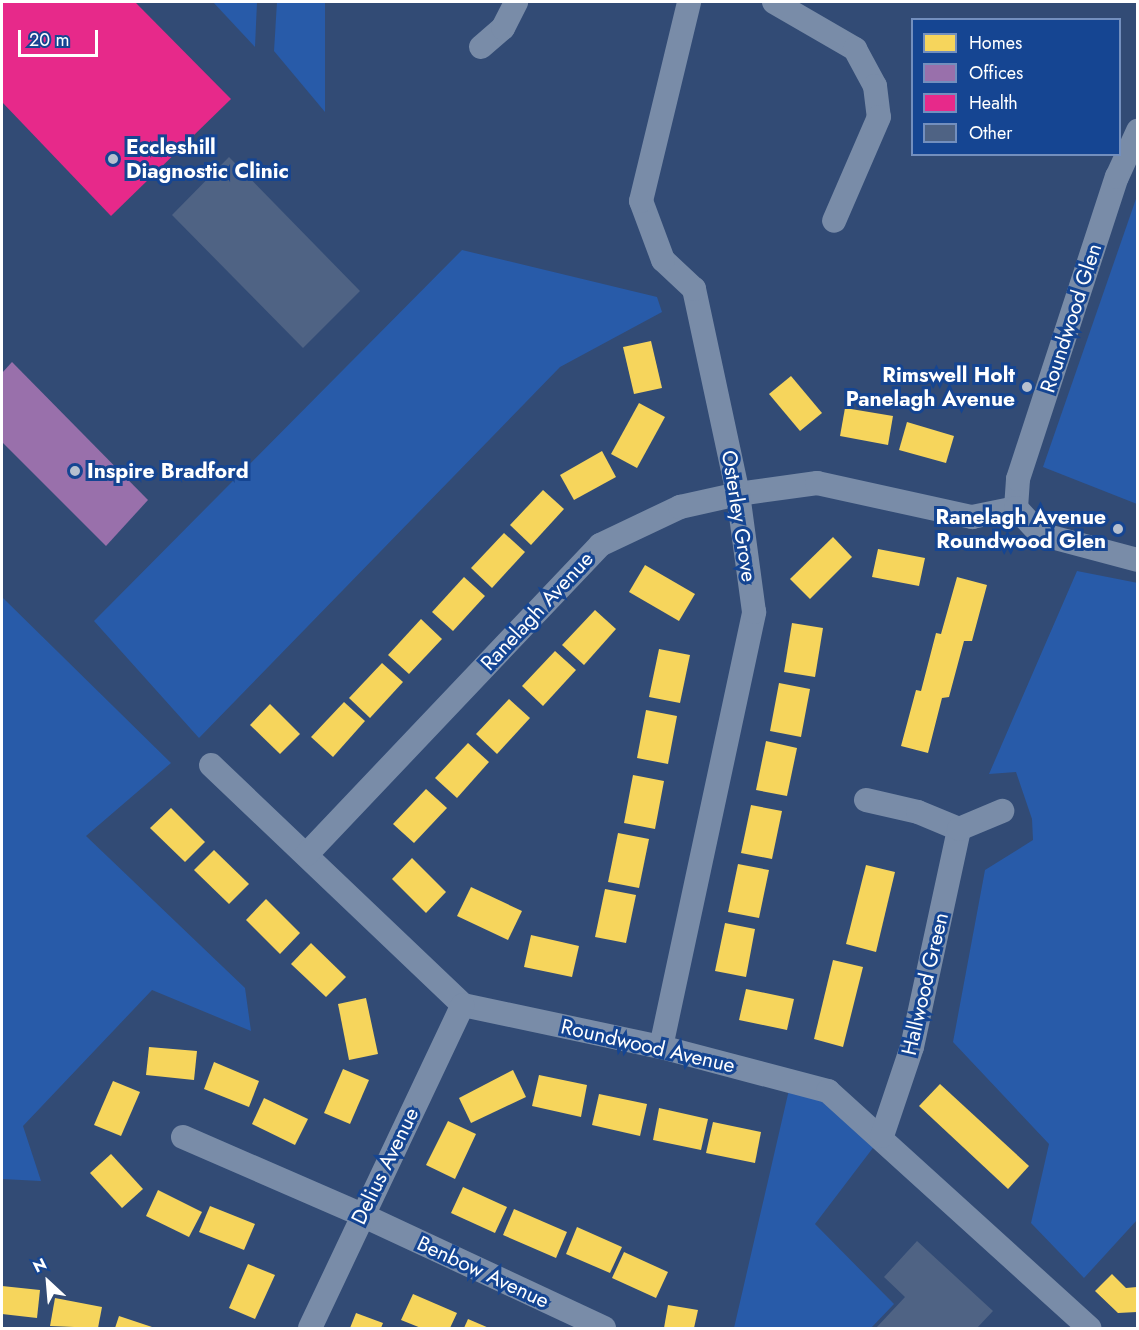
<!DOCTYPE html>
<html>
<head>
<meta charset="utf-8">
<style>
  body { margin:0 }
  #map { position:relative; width:1139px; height:1330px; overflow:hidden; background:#324b75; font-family:Jost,sans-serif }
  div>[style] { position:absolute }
  .green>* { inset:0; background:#285ba9 }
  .homes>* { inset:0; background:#f6d55c }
  .offices>* { inset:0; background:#9970ab }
  .health>* { inset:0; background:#e7298a }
  .building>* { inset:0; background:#4f6384 }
  .minor>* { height:24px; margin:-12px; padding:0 12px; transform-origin:12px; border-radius:12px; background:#798ca8 }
  .dots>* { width:16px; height:16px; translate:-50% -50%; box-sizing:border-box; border:3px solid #154592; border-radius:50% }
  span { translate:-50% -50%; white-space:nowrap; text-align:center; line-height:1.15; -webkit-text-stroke:6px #154592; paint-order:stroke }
  .poi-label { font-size:21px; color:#fff; font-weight:700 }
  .left { translate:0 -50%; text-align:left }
  .right { translate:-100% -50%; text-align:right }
  .street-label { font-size:21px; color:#fff }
  .frame { position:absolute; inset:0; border:3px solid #fff; pointer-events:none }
  .legend { position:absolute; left:911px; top:18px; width:210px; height:138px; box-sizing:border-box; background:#154592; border:2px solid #738fbe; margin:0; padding:8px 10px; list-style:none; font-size:18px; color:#fff }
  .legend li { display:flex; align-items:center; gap:12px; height:30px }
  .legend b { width:30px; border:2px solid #738fbe }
  .north { position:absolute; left:18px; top:1252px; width:60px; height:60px; -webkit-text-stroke:4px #154592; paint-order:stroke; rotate:334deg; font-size:16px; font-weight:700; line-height:24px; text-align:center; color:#fff }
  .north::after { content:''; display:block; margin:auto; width:21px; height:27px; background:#fff; clip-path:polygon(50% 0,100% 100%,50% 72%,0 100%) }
  .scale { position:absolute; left:18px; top:30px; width:80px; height:27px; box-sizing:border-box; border:3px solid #fff; border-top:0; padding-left:8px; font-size:18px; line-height:21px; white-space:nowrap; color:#fff; -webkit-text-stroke:4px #154592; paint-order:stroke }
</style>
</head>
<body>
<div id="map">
  <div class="green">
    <i style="clip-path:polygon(213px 2px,257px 2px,255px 47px)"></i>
    <i style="clip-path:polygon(277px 2px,325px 2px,325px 112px,274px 51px)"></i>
    <i style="clip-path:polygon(1137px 196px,1137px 504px,1043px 467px)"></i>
    <i style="clip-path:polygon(462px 250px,657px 297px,662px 312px,560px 367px,199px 738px,94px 621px)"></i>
    <i style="clip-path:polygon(1077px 571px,1138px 583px,1137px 1220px,1084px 1278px,1031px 1223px,1049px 1144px,953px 1042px,985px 870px,1033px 840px,1032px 819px,1016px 772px,989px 774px)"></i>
    <i style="clip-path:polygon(2px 597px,171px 763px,86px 836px,245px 988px,251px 1031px,152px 990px,23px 1126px,41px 1181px,2px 1179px)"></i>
    <i style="clip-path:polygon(791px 1081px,882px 1136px,815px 1224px,894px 1304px,871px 1328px,734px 1328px)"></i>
  </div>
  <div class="homes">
    <i style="clip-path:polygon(651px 341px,662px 388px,634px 394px,623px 347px)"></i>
    <i style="clip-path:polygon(791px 376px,822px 413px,800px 431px,769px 394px)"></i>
    <i style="clip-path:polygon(639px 403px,665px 417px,637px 468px,611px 454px)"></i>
    <i style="clip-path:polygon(845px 408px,893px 416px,888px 445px,840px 436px)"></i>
    <i style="clip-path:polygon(907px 422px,954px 436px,946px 463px,899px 450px)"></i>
    <i style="clip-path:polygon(602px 451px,616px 477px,574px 500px,560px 475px)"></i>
    <i style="clip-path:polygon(543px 490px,564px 509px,531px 545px,510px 525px)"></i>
    <i style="clip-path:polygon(504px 533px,525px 552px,492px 588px,471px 568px)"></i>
    <i style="clip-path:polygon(833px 537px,852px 557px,810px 599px,790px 579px)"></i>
    <i style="clip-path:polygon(878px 549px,925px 558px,919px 586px,872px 577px)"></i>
    <i style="clip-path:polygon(645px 565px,695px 594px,679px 621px,629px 592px)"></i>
    <i style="clip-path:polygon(464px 577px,485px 596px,453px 631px,432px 612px)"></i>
    <i style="clip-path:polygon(957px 577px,987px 585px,972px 641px,964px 641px,949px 697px,942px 698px,928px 753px,901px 746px,916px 690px,921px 691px,936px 633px,941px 634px)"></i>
    <i style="clip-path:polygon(595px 610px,616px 629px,584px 665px,562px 645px)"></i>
    <i style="clip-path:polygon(421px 619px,442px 639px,409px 674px,388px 655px)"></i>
    <i style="clip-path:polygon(792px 623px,823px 628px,815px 677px,784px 672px)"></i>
    <i style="clip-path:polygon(659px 649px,690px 655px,680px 703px,649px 697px)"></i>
    <i style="clip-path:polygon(555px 651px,576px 670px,543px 706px,522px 686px)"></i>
    <i style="clip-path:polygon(382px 663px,403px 682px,370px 718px,349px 698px)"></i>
    <i style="clip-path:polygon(779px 683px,810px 689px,801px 737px,770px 731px)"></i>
    <i style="clip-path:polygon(509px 699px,530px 718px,497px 754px,476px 734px)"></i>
    <i style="clip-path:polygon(344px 702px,365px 721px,333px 757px,311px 737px)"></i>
    <i style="clip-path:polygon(270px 704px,300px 734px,280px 754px,250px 725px)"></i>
    <i style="clip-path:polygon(646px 710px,677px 716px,668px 764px,637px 758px)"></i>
    <i style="clip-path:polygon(766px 741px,797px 748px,787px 796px,756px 790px)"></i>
    <i style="clip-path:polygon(468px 743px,489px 762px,457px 798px,435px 778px)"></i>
    <i style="clip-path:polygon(633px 775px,664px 781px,655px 829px,624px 823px)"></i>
    <i style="clip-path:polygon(426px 789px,447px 808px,414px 843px,393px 824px)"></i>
    <i style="clip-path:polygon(751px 805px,782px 811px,772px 859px,741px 853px)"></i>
    <i style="clip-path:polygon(171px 808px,205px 842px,185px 862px,150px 828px)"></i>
    <i style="clip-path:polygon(618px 833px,649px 839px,639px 888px,608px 882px)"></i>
    <i style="clip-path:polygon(214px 850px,249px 884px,229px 904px,194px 870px)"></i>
    <i style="clip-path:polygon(412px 858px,446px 892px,426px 913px,392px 879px)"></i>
    <i style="clip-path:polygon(738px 864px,769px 870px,759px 918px,728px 912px)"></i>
    <i style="clip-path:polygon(866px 865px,895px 872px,876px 952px,846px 944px)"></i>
    <i style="clip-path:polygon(471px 887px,522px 911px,508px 940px,457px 916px)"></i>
    <i style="clip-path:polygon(605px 889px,636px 895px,626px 943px,595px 937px)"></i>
    <i style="clip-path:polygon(266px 899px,300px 933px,280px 954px,246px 920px)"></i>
    <i style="clip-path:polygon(725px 923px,755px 929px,746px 977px,715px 971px)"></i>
    <i style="clip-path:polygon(531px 935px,579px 946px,572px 977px,524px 967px)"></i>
    <i style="clip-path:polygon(311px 943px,346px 977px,326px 997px,291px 964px)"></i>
    <i style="clip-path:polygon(833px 960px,863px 967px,843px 1047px,814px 1039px)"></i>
    <i style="clip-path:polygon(746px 989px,794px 999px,787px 1030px,739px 1020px)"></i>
    <i style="clip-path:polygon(366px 998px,378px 1054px,349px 1060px,338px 1004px)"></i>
    <i style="clip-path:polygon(149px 1047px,197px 1051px,194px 1080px,146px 1075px)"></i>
    <i style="clip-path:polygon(214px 1062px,259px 1081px,249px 1107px,204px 1089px)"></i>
    <i style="clip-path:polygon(343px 1069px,369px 1080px,350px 1124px,324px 1113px)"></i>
    <i style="clip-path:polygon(513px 1070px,526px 1097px,471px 1123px,459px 1098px)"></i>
    <i style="clip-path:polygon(539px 1075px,587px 1085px,581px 1117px,532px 1106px)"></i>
    <i style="clip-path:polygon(113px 1081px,140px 1092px,121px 1136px,94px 1125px)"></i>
    <i style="clip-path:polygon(940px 1084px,1029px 1166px,1008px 1189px,919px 1106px)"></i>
    <i style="clip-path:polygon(599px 1094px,647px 1104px,640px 1136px,592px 1125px)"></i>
    <i style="clip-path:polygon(264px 1098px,308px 1119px,295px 1145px,252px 1124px)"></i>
    <i style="clip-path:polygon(659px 1108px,708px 1119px,701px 1150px,653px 1140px)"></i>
    <i style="clip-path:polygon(448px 1121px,476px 1134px,455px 1179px,426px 1165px)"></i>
    <i style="clip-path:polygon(713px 1122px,761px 1132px,755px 1163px,706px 1153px)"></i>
    <i style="clip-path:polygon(111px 1154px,143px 1189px,122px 1208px,90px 1173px)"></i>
    <i style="clip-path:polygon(463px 1187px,507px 1207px,495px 1233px,451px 1213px)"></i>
    <i style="clip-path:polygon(158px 1190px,202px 1212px,189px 1237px,146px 1216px)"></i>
    <i style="clip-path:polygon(210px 1206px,255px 1224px,244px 1250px,199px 1232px)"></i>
    <i style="clip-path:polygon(514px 1209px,567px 1232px,556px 1258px,503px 1235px)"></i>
    <i style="clip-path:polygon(577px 1227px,622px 1247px,610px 1273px,566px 1254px)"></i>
    <i style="clip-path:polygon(624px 1252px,668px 1272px,656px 1298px,612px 1278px)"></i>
    <i style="clip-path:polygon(248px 1264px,275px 1275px,255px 1319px,229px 1308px)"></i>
    <i style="clip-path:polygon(1112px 1274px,1126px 1288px,1137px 1287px,1137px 1312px,1118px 1313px,1095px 1291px)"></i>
    <i style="clip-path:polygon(2px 1286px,40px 1290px,37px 1318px,2px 1314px)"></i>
    <i style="clip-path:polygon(413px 1294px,457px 1313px,450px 1328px,421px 1328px,401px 1320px)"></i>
    <i style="clip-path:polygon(55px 1298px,102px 1307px,98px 1328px,50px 1326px)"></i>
    <i style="clip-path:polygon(668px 1305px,698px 1310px,694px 1328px,664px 1328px)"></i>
    <i style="clip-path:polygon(356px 1313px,383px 1323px,381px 1328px,350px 1328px)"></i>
    <i style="clip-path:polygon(119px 1316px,155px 1328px,115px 1328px)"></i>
    <i style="clip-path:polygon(468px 1319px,489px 1328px,464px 1328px)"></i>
  </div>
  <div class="offices">
    <i style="clip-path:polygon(12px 362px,148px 500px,106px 546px,2px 442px,2px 373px)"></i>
  </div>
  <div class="health">
    <i style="clip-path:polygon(2px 2px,135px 2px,231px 99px,111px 216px,2px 102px)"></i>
  </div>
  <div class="building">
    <i style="clip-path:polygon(229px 157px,360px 291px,303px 348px,172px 215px)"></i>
    <i style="clip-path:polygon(917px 1241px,993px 1311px,977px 1328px,876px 1328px,905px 1297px,884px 1277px)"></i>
  </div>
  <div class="minor">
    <i style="left:774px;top:2px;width:94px;rotate:30.1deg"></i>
    <i style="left:855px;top:49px;width:42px;rotate:61.6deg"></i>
    <i style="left:875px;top:86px;width:31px;rotate:83deg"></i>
    <i style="left:879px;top:117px;width:113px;rotate:113.4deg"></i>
    <i style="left:481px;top:47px;width:29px;rotate:-41deg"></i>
    <i style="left:503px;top:28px;width:29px;rotate:-63deg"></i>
    <i style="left:1016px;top:508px;width:29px;rotate:-86deg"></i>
    <i style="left:1018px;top:479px;width:318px;rotate:-71.9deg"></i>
    <i style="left:1117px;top:177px;width:51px;rotate:-65.5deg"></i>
    <i style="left:211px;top:765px;width:348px;rotate:43.6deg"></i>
    <i style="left:463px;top:1005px;width:202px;rotate:12deg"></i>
    <i style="left:661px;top:1047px;width:173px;rotate:14.8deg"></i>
    <i style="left:828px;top:1091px;width:353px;rotate:42.2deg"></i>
    <i style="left:866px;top:800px;width:53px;rotate:13deg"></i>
    <i style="left:918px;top:812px;width:44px;rotate:22.5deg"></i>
    <i style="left:307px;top:854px;width:426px;rotate:-46.5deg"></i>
    <i style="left:600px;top:545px;width:89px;rotate:-25.4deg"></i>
    <i style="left:680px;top:507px;width:59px;rotate:-12.6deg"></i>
    <i style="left:738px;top:494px;width:80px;rotate:-7.9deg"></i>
    <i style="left:817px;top:483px;width:159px;rotate:12.4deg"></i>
    <i style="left:972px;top:517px;width:45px;rotate:-11.6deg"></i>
    <i style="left:1016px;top:508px;width:35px;rotate:47deg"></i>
    <i style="left:1040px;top:534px;width:101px;rotate:14.9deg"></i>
    <i style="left:661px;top:1047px;width:445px;rotate:-77.9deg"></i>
    <i style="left:754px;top:612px;width:119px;rotate:-97.7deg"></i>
    <i style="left:738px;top:494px;width:210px;rotate:-102.1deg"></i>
    <i style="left:694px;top:289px;width:42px;rotate:-136.9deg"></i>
    <i style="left:663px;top:260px;width:63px;rotate:-110.4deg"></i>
    <i style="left:641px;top:201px;width:205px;rotate:-76.4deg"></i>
    <i style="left:882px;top:1136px;width:94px;rotate:-71.4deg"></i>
    <i style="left:912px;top:1047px;width:223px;rotate:-77.8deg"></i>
    <i style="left:959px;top:829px;width:47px;rotate:-22.7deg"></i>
    <i style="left:183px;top:1137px;width:195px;rotate:23.5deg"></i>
    <i style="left:362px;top:1215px;width:267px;rotate:25deg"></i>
    <i style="left:310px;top:1328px;width:357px;rotate:-64.7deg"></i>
  </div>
  <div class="dots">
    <i style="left:113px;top:159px;background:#b7c0cf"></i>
    <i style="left:1027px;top:387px;background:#b7c0cf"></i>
    <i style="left:75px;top:471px;background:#b7c0cf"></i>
    <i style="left:1118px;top:529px;background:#b7c0cf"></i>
  </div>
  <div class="poi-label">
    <span class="left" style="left:126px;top:159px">Eccleshill<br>Diagnostic Clinic</span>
    <span class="right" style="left:1015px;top:387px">Rimswell Holt<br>Panelagh Avenue</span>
    <span class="left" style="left:87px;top:471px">Inspire Bradford</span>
    <span class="right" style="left:1106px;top:529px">Ranelagh Avenue<br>Roundwood Glen</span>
  </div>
  <div class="street-label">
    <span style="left:1071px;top:318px;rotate:-72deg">Roundwood Glen</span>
    <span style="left:739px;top:516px;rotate:81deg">Osterley Grove</span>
    <span style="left:537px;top:611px;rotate:-47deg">Ranelagh Avenue</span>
    <span style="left:925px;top:984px;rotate:-77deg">Hallwood Green</span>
    <span style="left:648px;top:1046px;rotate:13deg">Roundwood Avenue</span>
    <span style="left:385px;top:1166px;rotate:-64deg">Delius Avenue</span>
    <span style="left:483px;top:1272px;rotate:25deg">Benbow Avenue</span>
  </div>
  <div class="frame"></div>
  <ul class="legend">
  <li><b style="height:16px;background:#f6d55c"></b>Homes</li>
  <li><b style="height:16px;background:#9970ab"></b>Offices</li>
  <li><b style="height:16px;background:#e7298a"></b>Health</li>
  <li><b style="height:16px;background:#4f6384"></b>Other</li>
  </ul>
  <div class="north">N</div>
  <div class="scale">20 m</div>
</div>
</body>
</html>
